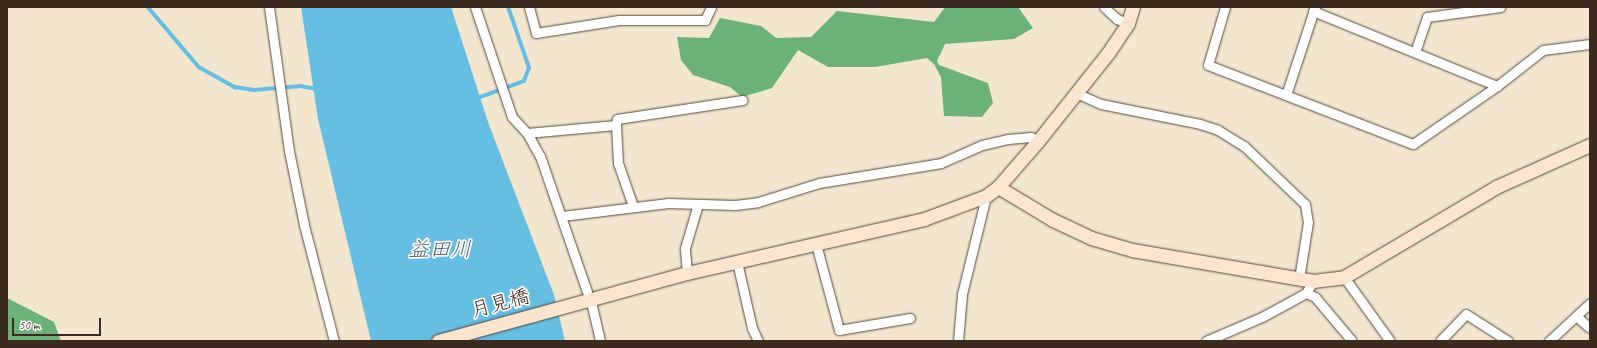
<!DOCTYPE html>
<html>
<head>
<meta charset="utf-8">
<style>
  body { margin:0 }
  #map { position:relative; width:1597px; height:348px; overflow:hidden; background:#f2e7ce; font-family:Caveat,"Klee One",sans-serif }
  div>[style] { position:absolute }
  .forest>* { inset:0; background:#6cb278 }
  .water>* { inset:0; background:#66bee3 }
  .stream>* { height:3.5px; margin:-1.75px; padding:0 1.75px; transform-origin:1.75px; border-radius:1.75px; background:#66bee3 }
  .roads { filter:drop-shadow(0 0 1px #564638) drop-shadow(0 0 1px #564638) }
  .street>* { height:9px; margin:-4.5px; padding:0 4.5px; transform-origin:4.5px; border-radius:4.5px; background:#fff }
  .secondary>* { height:13px; margin:-6.5px; padding:0 6.5px; transform-origin:6.5px; border-radius:6.5px; background:#fbe5cf }
  span { translate:-50% -50%; white-space:nowrap; text-align:center; line-height:1.15; -webkit-text-stroke:3.5px #fff; paint-order:stroke }
  .street-label { font-size:20px; color:#3b2a1e }
  .water-label { font-size:21px; color:#4a5e63; font-style:italic }
  .frame { position:absolute; inset:0; border:8px solid #3b2a1e; pointer-events:none }
  .scale { position:absolute; left:12px; top:318px; width:89px; height:18px; box-sizing:border-box; border:2px solid #3b2a1e; border-top:0; padding-left:5px; font-size:12px; line-height:14px; white-space:nowrap; color:#3b2a1e; -webkit-text-stroke:3px #fff; paint-order:stroke }
</style>
</head>
<body>
<div id="map">
  <div class="forest">
    <i style="clip-path:polygon(945px 7px,1018px 7px,1033px 28px,1014px 39px,945px 44px,937px 61px,939px 65px,988px 83px,993px 103px,982px 117px,944px 116px,941px 77px,934px 64px,927px 58px,875px 67px,828px 67px,798px 50px,772px 88px,742px 97px,730px 87px,693px 75px,681px 60px,677px 37px,709px 38px,720px 18px,761px 26px,776px 38px,811px 37px,837px 11px,934px 22px)"></i>
    <i style="clip-path:polygon(7px 298px,54px 322px,61px 341px,7px 341px)"></i>
  </div>
  <div class="water">
    <i style="clip-path:polygon(301px 7px,451px 7px,488px 122px,554px 295px,565px 341px,371px 341px,318px 119px)"></i>
  </div>
  <div class="stream">
    <i style="left:148px;top:7px;width:79px;rotate:49.6deg"></i>
    <i style="left:199px;top:67px;width:41px;rotate:29.1deg"></i>
    <i style="left:235px;top:87px;width:19px;rotate:9deg"></i>
    <i style="left:254px;top:90px;width:47px;rotate:-4.9deg"></i>
    <i style="left:301px;top:86px;width:16px;rotate:11deg"></i>
    <i style="left:475px;top:99px;width:52px;rotate:-20.2deg"></i>
    <i style="left:524px;top:81px;width:14px;rotate:-69deg"></i>
    <i style="left:529px;top:68px;width:65px;rotate:-109deg"></i>
  </div>
  <div class="roads">
    <div class="street">
      <i style="left:269px;top:7px;width:145px;rotate:82.1deg"></i>
      <i style="left:289px;top:151px;width:76px;rotate:78.5deg"></i>
      <i style="left:304px;top:225px;width:120px;rotate:75.5deg"></i>
      <i style="left:475px;top:7px;width:116px;rotate:71.4deg"></i>
      <i style="left:512px;top:117px;width:22px;rotate:47deg"></i>
      <i style="left:527px;top:133px;width:26px;rotate:61deg"></i>
      <i style="left:540px;top:156px;width:144px;rotate:70.9deg"></i>
      <i style="left:529px;top:7px;width:27px;rotate:75deg"></i>
      <i style="left:536px;top:33px;width:84px;rotate:-8.9deg"></i>
      <i style="left:619px;top:20px;width:86px"></i>
      <i style="left:705px;top:20px;width:14px;rotate:-65deg"></i>
      <i style="left:1104px;top:7px;width:18px;rotate:43deg"></i>
      <i style="left:1117px;top:19px;width:12px;rotate:20deg"></i>
      <i style="left:1225px;top:7px;width:60px;rotate:106.3deg"></i>
      <i style="left:1208px;top:65px;width:220px;rotate:21.1deg"></i>
      <i style="left:1413px;top:144px;width:102px;rotate:-34.6deg"></i>
      <i style="left:1497px;top:86px;width:58px;rotate:-38deg"></i>
      <i style="left:1543px;top:50px;width:47px;rotate:-7.3deg"></i>
      <i style="left:1313px;top:11px;width:199px;rotate:22.2deg"></i>
      <i style="left:1415px;top:52px;width:37px;rotate:-71deg"></i>
      <i style="left:1427px;top:17px;width:74px;rotate:-7.8deg"></i>
      <i style="left:1076px;top:93px;width:27px;rotate:24deg"></i>
      <i style="left:1101px;top:104px;width:101px;rotate:11.4deg"></i>
      <i style="left:1200px;top:124px;width:19px;rotate:18deg"></i>
      <i style="left:1218px;top:130px;width:31px;rotate:32deg"></i>
      <i style="left:1244px;top:146px;width:84px;rotate:43.6deg"></i>
      <i style="left:1305px;top:204px;width:18px;rotate:81deg"></i>
      <i style="left:1308px;top:222px;width:58px;rotate:99deg"></i>
      <i style="left:1286px;top:95px;width:93px;rotate:-71.8deg"></i>
      <i style="left:616px;top:125px;width:6px;rotate:-81deg"></i>
      <i style="left:617px;top:119px;width:127px;rotate:-8.6deg"></i>
      <i style="left:527px;top:133px;width:89px;rotate:-5.1deg"></i>
      <i style="left:616px;top:125px;width:38px;rotate:87deg"></i>
      <i style="left:618px;top:163px;width:46px;rotate:70.8deg"></i>
      <i style="left:562px;top:216px;width:107px;rotate:-7deg"></i>
      <i style="left:668px;top:203px;width:67px;rotate:1.7deg"></i>
      <i style="left:735px;top:205px;width:23px;rotate:-7deg"></i>
      <i style="left:758px;top:202px;width:64px;rotate:-17.3deg"></i>
      <i style="left:819px;top:183px;width:124px;rotate:-9.3deg"></i>
      <i style="left:941px;top:163px;width:45px;rotate:-23.7deg"></i>
      <i style="left:982px;top:145px;width:27px;rotate:-13deg"></i>
      <i style="left:1008px;top:139px;width:23px;rotate:-5deg"></i>
      <i style="left:1031px;top:137px;width:8px;rotate:30deg"></i>
      <i style="left:816px;top:244px;width:89px;rotate:75deg"></i>
      <i style="left:839px;top:330px;width:72px;rotate:-9.6deg"></i>
      <i style="left:737px;top:262px;width:68px;rotate:77.2deg"></i>
      <i style="left:752px;top:328px;width:14px;rotate:65deg"></i>
      <i style="left:687px;top:273px;width:25px;rotate:-95deg"></i>
      <i style="left:685px;top:248px;width:46px;rotate:-73.5deg"></i>
      <i style="left:1344px;top:277px;width:79px;rotate:54.3deg"></i>
      <i style="left:1306px;top:293px;width:10px;rotate:24deg"></i>
      <i style="left:1315px;top:297px;width:57px;rotate:49.9deg"></i>
      <i style="left:592px;top:306px;width:36px;rotate:77deg"></i>
      <i style="left:1576px;top:316px;width:18px;rotate:41deg"></i>
      <i style="left:958px;top:341px;width:47px;rotate:-85.1deg"></i>
      <i style="left:962px;top:294px;width:101px;rotate:-76.2deg"></i>
      <i style="left:1206px;top:341px;width:61px;rotate:-23.2deg"></i>
      <i style="left:1262px;top:317px;width:50px;rotate:-28.6deg"></i>
      <i style="left:1306px;top:293px;width:14px;rotate:-60deg"></i>
      <i style="left:1440px;top:341px;width:37px;rotate:-46deg"></i>
      <i style="left:1466px;top:314px;width:50px;rotate:32.7deg"></i>
      <i style="left:1549px;top:341px;width:56px;rotate:-42.8deg"></i>
    </div>
    <div class="secondary">
      <i style="left:998px;top:187px;width:64px;rotate:31deg"></i>
      <i style="left:1053px;top:220px;width:42px;rotate:25.3deg"></i>
      <i style="left:1091px;top:238px;width:43px;rotate:16.3deg"></i>
      <i style="left:1132px;top:250px;width:184px;rotate:9.7deg"></i>
      <i style="left:1313px;top:281px;width:31px;rotate:-7deg"></i>
      <i style="left:1344px;top:277px;width:177px;rotate:-30.6deg"></i>
      <i style="left:1496px;top:187px;width:103px;rotate:-24.1deg"></i>
      <i style="left:438px;top:341px;width:258px;rotate:-15.3deg"></i>
      <i style="left:687px;top:273px;width:243px;rotate:-12.8deg"></i>
      <i style="left:924px;top:219px;width:66px;rotate:-20.4deg"></i>
      <i style="left:986px;top:196px;width:15px;rotate:-37deg"></i>
      <i style="left:998px;top:187px;width:61px;rotate:-49deg"></i>
      <i style="left:1038px;top:141px;width:112px;rotate:-51.5deg"></i>
      <i style="left:1108px;top:53px;width:36px;rotate:-56deg"></i>
      <i style="left:1128px;top:23px;width:17px;rotate:-73deg"></i>
    </div>
  </div>
  <div class="street-label">
    <span style="left:500px;top:303px;rotate:-15deg">月見橋</span>
  </div>
  <div class="water-label">
    <span style="left:440px;top:249px">益田川</span>
  </div>
  <div class="frame"></div>
  <div class="scale">50 m</div>
</div>
</body>
</html>
